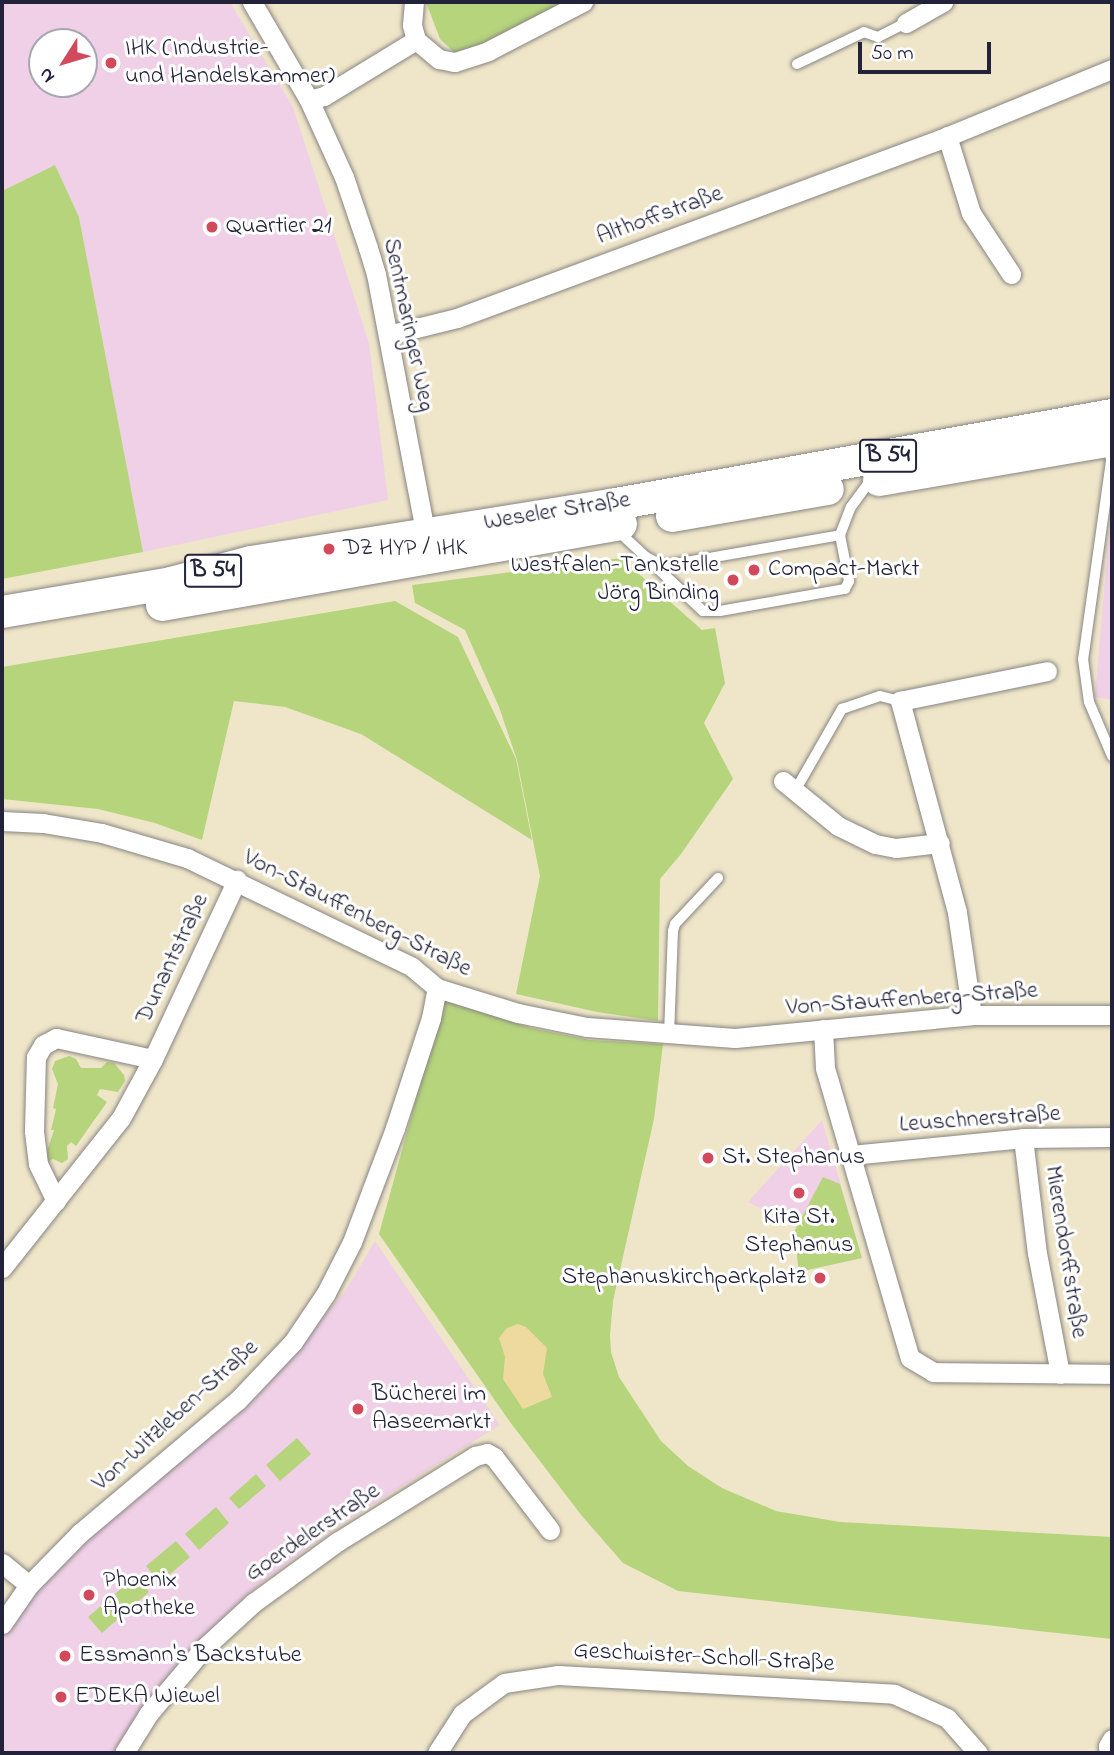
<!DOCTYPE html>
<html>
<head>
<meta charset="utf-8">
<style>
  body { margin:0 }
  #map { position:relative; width:1114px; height:1755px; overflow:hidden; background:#efe6c9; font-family:"Indie Flower",sans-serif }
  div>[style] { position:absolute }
  .built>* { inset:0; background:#efd0e6 }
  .green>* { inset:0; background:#b5d47c }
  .sand>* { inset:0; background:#eeda9e }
  .roads { filter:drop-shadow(0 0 2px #888482) drop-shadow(0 0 2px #888482) }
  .lane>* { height:10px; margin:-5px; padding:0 5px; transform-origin:5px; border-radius:5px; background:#fff }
  .street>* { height:19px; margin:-9.5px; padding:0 9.5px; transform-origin:9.5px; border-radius:9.5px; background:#fff }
  .primary>* { height:32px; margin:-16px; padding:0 16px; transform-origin:16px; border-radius:16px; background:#fff }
  .dots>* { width:19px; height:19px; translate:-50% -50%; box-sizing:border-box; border:4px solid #fff; border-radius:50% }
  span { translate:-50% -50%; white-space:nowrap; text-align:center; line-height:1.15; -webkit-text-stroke:6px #fff; paint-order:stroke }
  .shield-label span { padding:2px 5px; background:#fff; border:2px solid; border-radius:5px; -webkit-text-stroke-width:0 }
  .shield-label { font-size:23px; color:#22223b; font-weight:700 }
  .poi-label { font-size:24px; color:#22223b }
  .left { translate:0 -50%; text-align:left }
  .right { translate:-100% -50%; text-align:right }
  .street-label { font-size:24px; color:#22223b }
  .frame { position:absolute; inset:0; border:4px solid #22223b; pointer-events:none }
  .north { position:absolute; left:28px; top:28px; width:70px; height:70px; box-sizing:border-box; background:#fff; border:2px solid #a7a7b1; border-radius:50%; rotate:233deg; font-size:19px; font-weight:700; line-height:28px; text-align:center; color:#22223b }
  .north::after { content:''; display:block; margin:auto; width:24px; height:32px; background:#d1495b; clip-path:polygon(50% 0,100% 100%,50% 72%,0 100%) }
  .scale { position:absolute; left:858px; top:42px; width:133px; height:32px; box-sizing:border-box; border:4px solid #22223b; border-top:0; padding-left:9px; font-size:21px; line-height:24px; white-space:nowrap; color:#22223b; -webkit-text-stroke:5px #fff; paint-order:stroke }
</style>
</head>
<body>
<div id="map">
  <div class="built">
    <i style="clip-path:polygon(evenodd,2px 2px,230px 2px,293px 107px,369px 343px,388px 500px,143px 552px,79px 217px,55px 165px,2px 191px,2px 2px,42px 42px,84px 42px,84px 84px,42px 84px,42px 42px)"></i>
    <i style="clip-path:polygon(1112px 497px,1112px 700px,1095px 697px)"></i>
    <i style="clip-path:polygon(822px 1120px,862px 1258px,803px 1271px,798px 1266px,796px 1226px,748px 1202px)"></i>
    <i style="clip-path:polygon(375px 1241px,500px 1425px,332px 1530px,248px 1593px,180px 1661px,145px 1708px,118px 1753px,2px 1753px,2px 1632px,38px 1585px,150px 1483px,245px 1409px,346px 1290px)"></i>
  </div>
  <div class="green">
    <i style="clip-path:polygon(426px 2px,567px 2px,497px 39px,455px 53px,440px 39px)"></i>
    <i style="clip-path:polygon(55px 165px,79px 217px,143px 552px,2px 579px,2px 191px)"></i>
    <i style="clip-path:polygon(621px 558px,702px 630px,715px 628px,725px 683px,704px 723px,733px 779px,681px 854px,660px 879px,658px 1021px,597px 1012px,516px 994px,540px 876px,517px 760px,499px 707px,465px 630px,415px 603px,412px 585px)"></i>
    <i style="clip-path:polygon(395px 601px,458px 637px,516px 759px,532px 840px,361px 734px,285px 707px,234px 701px,202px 840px,155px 823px,98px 809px,2px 799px,2px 667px)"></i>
    <i style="clip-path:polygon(444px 997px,531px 1028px,590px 1040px,663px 1044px,654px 1119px,613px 1301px,610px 1335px,611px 1352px,619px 1377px,661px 1441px,688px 1466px,722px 1488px,776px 1511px,840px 1522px,1112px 1537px,1112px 1639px,678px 1591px,623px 1563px,582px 1516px,510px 1422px,379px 1234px)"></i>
    <i style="clip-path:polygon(69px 1056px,76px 1059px,81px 1068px,101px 1068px,107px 1062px,114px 1063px,124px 1075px,125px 1081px,118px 1092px,100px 1089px,97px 1095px,107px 1102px,76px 1146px,71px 1142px,67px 1146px,68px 1159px,62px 1163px,53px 1159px,48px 1162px,45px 1157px,54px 1130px,51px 1130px,56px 1109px,53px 1108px,58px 1084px,52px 1069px,55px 1061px)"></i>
    <i style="clip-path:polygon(823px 1177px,840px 1184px,862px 1258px,803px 1271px,798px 1266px,795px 1230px)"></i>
    <i style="clip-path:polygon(297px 1438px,311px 1454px,280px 1481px,266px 1465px)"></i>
    <i style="clip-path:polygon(256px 1474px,266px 1486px,239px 1509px,229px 1498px)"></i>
    <i style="clip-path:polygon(216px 1507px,229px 1523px,199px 1550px,185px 1534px)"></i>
    <i style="clip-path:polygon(176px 1541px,190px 1557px,160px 1583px,146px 1566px)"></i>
    <i style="clip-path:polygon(136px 1576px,149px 1592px,102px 1633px,88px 1617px)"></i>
  </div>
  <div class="sand">
    <i style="clip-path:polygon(518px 1324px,526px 1327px,547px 1348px,543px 1374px,552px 1397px,523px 1409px,503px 1379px,505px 1357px,499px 1338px,507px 1328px)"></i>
  </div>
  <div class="roads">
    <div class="lane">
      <i style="left:797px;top:64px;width:74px;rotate:-25.5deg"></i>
      <i style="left:864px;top:32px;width:15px;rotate:20deg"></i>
      <i style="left:878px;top:37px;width:31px;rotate:-27deg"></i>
      <i style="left:1109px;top:444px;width:17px;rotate:83deg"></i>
      <i style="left:1111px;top:461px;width:200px;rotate:98deg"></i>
      <i style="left:1083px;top:659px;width:43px;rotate:82.1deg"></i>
      <i style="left:1089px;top:702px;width:59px;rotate:66.9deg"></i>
      <i style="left:618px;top:531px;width:38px;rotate:43deg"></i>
      <i style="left:646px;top:557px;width:19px;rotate:28deg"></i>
      <i style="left:663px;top:566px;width:180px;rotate:-9.9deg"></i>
      <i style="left:840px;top:535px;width:30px;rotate:-69deg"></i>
      <i style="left:851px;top:507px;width:32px;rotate:-54deg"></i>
      <i style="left:652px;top:563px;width:70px;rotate:43.3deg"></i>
      <i style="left:703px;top:611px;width:17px"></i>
      <i style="left:720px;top:611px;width:127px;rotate:-10deg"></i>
      <i style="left:845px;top:589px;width:9px;rotate:-63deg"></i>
      <i style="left:849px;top:581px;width:47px;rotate:-101.1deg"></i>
      <i style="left:795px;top:791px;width:95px;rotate:-60.2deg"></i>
      <i style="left:842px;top:709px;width:40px;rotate:-18.9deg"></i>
      <i style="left:880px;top:696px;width:21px;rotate:14deg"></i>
      <i style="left:669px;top:1035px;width:104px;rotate:-87.8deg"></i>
      <i style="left:673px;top:931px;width:7px;rotate:-74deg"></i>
      <i style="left:675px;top:924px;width:63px;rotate:-46.9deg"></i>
    </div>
    <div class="street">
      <i style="left:252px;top:2px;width:113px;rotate:59.8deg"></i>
      <i style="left:309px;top:100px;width:85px;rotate:65.6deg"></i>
      <i style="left:344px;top:177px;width:75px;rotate:71.3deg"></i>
      <i style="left:368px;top:248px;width:27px;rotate:73deg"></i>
      <i style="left:376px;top:274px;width:273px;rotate:79.2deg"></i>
      <i style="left:414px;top:2px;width:23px;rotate:95deg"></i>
      <i style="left:412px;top:25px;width:16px;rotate:75deg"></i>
      <i style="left:416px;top:40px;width:30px;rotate:40deg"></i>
      <i style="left:439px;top:59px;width:16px;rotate:11deg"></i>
      <i style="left:455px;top:62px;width:35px;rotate:-18deg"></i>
      <i style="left:488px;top:51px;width:107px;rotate:-27.3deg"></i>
      <i style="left:906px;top:23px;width:43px;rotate:-29.6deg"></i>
      <i style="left:309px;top:100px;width:16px;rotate:-15deg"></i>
      <i style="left:324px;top:96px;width:108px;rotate:-31.3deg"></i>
      <i style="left:947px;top:136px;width:81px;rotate:72.7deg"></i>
      <i style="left:971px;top:213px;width:73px;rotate:56.7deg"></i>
      <i style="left:388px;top:335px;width:71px;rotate:-13.8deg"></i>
      <i style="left:457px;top:318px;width:516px;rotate:-20.3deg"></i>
      <i style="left:941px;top:139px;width:185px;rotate:-22.3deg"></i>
      <i style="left:783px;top:781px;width:71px;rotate:39.3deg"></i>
      <i style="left:838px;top:826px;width:41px;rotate:25.9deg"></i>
      <i style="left:875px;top:844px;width:21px;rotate:11deg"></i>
      <i style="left:896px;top:848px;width:44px;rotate:-6.5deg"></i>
      <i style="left:2px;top:821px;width:41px;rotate:2.8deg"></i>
      <i style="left:43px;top:823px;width:60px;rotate:9.6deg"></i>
      <i style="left:102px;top:833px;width:89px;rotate:16.4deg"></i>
      <i style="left:187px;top:858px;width:250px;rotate:25.8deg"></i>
      <i style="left:412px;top:967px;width:33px;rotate:40deg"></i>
      <i style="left:437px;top:988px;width:85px;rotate:17.2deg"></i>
      <i style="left:518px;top:1013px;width:70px;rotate:11.5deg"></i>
      <i style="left:587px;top:1027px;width:148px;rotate:4.3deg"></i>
      <i style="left:735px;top:1038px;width:238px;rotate:-5.5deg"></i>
      <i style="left:972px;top:1015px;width:140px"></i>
      <i style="left:972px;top:1015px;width:104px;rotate:-98.3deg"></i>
      <i style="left:957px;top:912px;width:219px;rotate:-105.1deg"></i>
      <i style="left:900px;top:701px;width:150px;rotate:-11.5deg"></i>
      <i style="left:823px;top:1029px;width:39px;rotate:87deg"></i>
      <i style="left:825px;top:1068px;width:302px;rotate:73.7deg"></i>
      <i style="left:910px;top:1358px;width:27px;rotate:31deg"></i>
      <i style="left:933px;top:1372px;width:179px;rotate:0.6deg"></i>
      <i style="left:1023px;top:1138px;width:116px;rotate:83.1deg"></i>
      <i style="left:1037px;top:1253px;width:123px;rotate:79.2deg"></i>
      <i style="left:851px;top:1155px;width:173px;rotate:-5.6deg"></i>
      <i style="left:1023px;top:1138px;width:89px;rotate:-0.6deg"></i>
      <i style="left:56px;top:1201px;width:41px;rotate:-115.9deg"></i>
      <i style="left:38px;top:1164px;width:33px;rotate:-97deg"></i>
      <i style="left:34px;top:1131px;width:74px;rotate:-88.5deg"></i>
      <i style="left:36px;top:1057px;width:14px;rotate:-60deg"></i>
      <i style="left:43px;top:1045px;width:15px;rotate:-28deg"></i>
      <i style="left:56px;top:1038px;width:99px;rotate:12.2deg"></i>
      <i style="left:2px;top:1268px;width:191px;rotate:-51.6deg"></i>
      <i style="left:121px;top:1118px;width:67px;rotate:-61.5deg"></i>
      <i style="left:153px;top:1059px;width:198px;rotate:-64.9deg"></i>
      <i style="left:2px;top:1563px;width:35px;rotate:39deg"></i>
      <i style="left:2px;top:1624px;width:47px;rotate:-55.3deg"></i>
      <i style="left:29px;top:1585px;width:73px;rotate:-45.6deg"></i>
      <i style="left:80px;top:1533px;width:205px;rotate:-40.1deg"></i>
      <i style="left:237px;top:1401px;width:81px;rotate:-46.5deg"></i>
      <i style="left:293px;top:1342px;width:59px;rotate:-56deg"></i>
      <i style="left:326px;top:1293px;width:57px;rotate:-63deg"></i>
      <i style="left:352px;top:1242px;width:122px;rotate:-69.3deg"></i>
      <i style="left:395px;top:1128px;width:116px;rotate:-71.9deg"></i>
      <i style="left:431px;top:1018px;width:31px;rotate:-79deg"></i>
      <i style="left:124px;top:1753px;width:47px;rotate:-58deg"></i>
      <i style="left:149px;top:1713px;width:85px;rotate:-49.8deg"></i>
      <i style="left:204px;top:1648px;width:67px;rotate:-42.6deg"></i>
      <i style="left:253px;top:1603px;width:104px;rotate:-36deg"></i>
      <i style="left:337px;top:1542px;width:163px;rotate:-31.9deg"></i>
      <i style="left:475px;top:1456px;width:12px;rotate:-14deg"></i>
      <i style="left:487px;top:1453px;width:8px;rotate:30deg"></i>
      <i style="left:494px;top:1457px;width:92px;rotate:52.5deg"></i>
      <i style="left:437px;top:1753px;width:46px;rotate:-57.3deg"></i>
      <i style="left:462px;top:1714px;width:52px;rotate:-36.4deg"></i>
      <i style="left:504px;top:1683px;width:55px;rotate:-8.4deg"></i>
      <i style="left:558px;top:1675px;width:337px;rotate:3.2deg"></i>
      <i style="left:894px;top:1694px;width:58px;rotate:24.4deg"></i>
      <i style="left:947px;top:1718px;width:47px;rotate:48.5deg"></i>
      <i style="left:1109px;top:1753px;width:7px;rotate:-98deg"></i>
      <i style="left:1108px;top:1746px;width:8px;rotate:-60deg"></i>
    </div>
    <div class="primary">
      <i style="left:879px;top:480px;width:236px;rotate:-9.7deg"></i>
      <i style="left:672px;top:516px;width:158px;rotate:-9.8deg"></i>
      <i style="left:162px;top:605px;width:466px;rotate:-10deg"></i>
      <i style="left:2px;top:612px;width:171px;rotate:-9.7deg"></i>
      <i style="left:171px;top:583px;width:83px;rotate:-14.7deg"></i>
      <i style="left:251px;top:562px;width:370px;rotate:-9deg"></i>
      <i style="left:616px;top:504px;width:504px;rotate:-10.17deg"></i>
    </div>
  </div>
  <div class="dots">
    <i style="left:111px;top:63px;background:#d1495b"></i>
    <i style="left:212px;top:227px;background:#d1495b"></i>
    <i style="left:329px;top:549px;background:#d1495b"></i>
    <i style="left:754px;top:570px;background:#d1495b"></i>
    <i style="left:733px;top:580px;background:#d1495b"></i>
    <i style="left:708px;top:1158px;background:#d1495b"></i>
    <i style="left:799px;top:1193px;background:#d1495b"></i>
    <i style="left:820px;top:1278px;background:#d1495b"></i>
    <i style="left:358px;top:1409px;background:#d1495b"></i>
    <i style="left:89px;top:1595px;background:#d1495b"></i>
    <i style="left:65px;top:1656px;background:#d1495b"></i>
    <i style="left:61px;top:1697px;background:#d1495b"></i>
  </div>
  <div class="shield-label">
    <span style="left:888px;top:456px">B 54</span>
    <span style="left:213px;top:571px">B 54</span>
  </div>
  <div class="poi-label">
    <span class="left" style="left:125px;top:63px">IHK (Industrie-<br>und Handelskammer)</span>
    <span class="left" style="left:226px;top:227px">Quartier 21</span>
    <span class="left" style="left:343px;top:549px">DZ HYP / IHK</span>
    <span class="right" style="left:719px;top:580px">Westfalen-Tankstelle<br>Jörg Binding</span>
    <span class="left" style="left:768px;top:570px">Compact-Markt</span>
    <span class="left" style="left:722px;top:1158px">St. Stephanus</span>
    <span style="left:799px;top:1232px">Kita St.<br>Stephanus</span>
    <span class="right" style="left:806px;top:1278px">Stephanuskirchparkplatz</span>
    <span class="left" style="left:372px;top:1409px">Bücherei im<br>Aaseemarkt</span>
    <span class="left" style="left:103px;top:1595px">Phoenix<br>Apotheke</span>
    <span class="left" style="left:79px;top:1656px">Essmann's Backstube</span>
    <span class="left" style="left:75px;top:1697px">EDEKA Wiewel</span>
  </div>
  <div class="street-label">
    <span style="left:660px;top:216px;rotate:-20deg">Althoffstraße</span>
    <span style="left:408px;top:325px;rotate:78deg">Sentmaringer Weg</span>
    <span style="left:557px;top:512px;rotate:-9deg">Weseler Straße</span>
    <span style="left:357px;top:914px;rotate:27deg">Von-Stauffenberg-Straße</span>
    <span style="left:173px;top:959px;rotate:-65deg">Dunantstraße</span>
    <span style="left:912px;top:1000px;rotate:-4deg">Von-Stauffenberg-Straße</span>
    <span style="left:980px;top:1120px;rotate:-4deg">Leuschnerstraße</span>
    <span style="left:1065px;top:1252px;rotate:81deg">Mierendorffstraße</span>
    <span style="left:176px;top:1416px;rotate:-42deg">Von-Witzleben-Straße</span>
    <span style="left:313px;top:1533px;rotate:-34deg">Goerdelerstraße</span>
    <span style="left:704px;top:1658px;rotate:3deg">Geschwister-Scholl-Straße</span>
  </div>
  <div class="frame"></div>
  <div class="north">N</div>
  <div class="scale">50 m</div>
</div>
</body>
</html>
